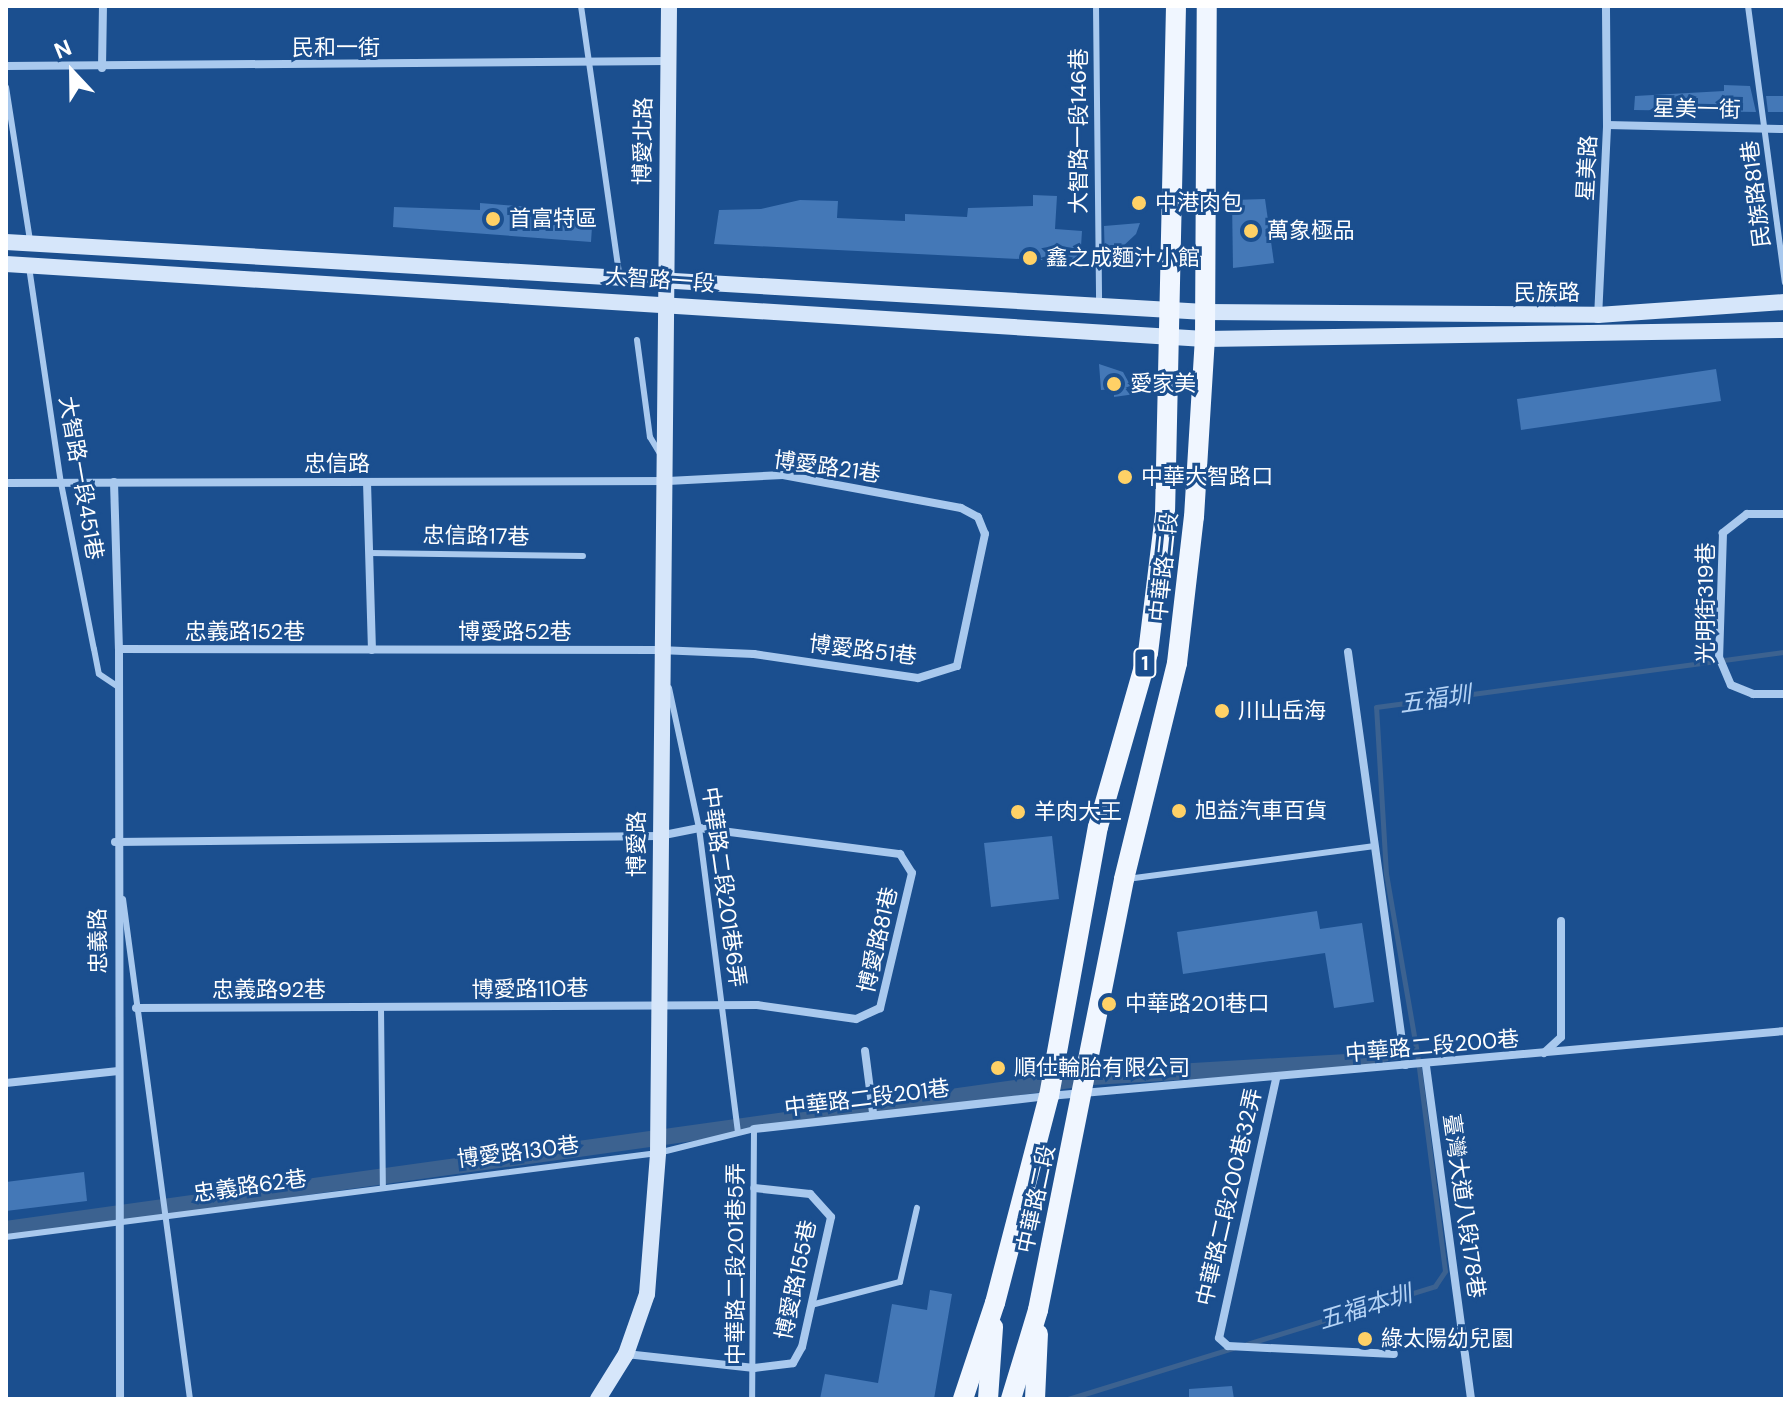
<!DOCTYPE html>
<html>
<head>
<meta charset="utf-8">
<style>
  body { margin:0 }
  #map { position:relative; width:1791px; height:1405px; overflow:hidden; background:#1b4f8f; font-family:"DM Sans","Noto Sans TC",sans-serif }
  div>[style] { position:absolute }
  .stream>* { height:5px; margin:-2.5px; padding:0 2.5px; transform-origin:2.5px; border-radius:2.5px; background:#3c6290 }
  .canal>* { height:16px; margin:-8px; padding:0 8px; transform-origin:8px; border-radius:8px; background:#3c6290 }
  .building>* { inset:0; background:#4478b7 }
  .lane>* { height:6px; margin:-3px; padding:0 3px; transform-origin:3px; border-radius:3px; background:#a9c9ee }
  .street>* { height:8px; margin:-4px; padding:0 4px; transform-origin:4px; border-radius:4px; background:#a9c9ee }
  .secondary>* { height:16px; margin:-8px; padding:0 8px; transform-origin:8px; border-radius:8px; background:#d6e6fa }
  .primary>* { height:20px; margin:-10px; padding:0 10px; transform-origin:10px; border-radius:10px; background:#f0f6ff }
  .dots>* { width:22px; height:22px; translate:-50% -50%; box-sizing:border-box; border:4px solid #1b4f8f; border-radius:50% }
  span { translate:-50% -50%; white-space:nowrap; text-align:center; line-height:1.15; -webkit-text-stroke:6px #1b4f8f; paint-order:stroke }
  .shield-label span { padding:2px 6px; background:#1b4f8f; border:2px solid; border-radius:6px; -webkit-text-stroke-width:0 }
  .shield-label { font-size:20px; color:#fff; font-weight:700 }
  .street-label { font-size:22px; color:#fff }
  .poi-label { font-size:22px; color:#fff }
  .left { translate:0 -50%; text-align:left }
  .water-label { font-size:24px; color:#b5d3f5; font-style:italic }
  .frame { position:absolute; inset:0; border:8px solid #fff; pointer-events:none }
  .north { position:absolute; left:32px; top:32px; width:80px; height:80px; -webkit-text-stroke:6px #1b4f8f; paint-order:stroke; rotate:338deg; font-size:22px; font-weight:700; line-height:32px; text-align:center; color:#fff }
  .north::after { content:''; display:block; margin:auto; width:28px; height:36px; background:#fff; clip-path:polygon(50% 0,100% 100%,50% 72%,0 100%) }
</style>
</head>
<body>
<div id="map">
  <div class="stream">
    <i style="left:1376px;top:1060px;width:42px;rotate:-9.7deg"></i>
    <i style="left:1417px;top:1053px;width:182px;rotate:-99.8deg"></i>
    <i style="left:1386px;top:874px;width:167px;rotate:-93.4deg"></i>
    <i style="left:1376px;top:707px;width:413px;rotate:-7.7deg"></i>
    <i style="left:1247px;top:1344px;width:197px;rotate:-17.1deg"></i>
    <i style="left:1435px;top:1286px;width:18px;rotate:-56deg"></i>
    <i style="left:1445px;top:1271px;width:220px;rotate:-97.3deg"></i>
    <i style="left:1068px;top:1399px;width:173px;rotate:-17.2deg"></i>
  </div>
  <div class="canal">
    <i style="left:6px;top:1229px;width:1098px;rotate:-7.96deg"></i>
    <i style="left:1093px;top:1077px;width:284px;rotate:-3.4deg"></i>
  </div>
  <div class="building">
    <i style="clip-path:polygon(1724px 85px,1750px 86px,1756px 112px,1634px 110px,1635px 96px,1724px 91px)"></i>
    <i style="clip-path:polygon(1766px 96px,1785px 96px,1785px 112px,1768px 112px)"></i>
    <i style="clip-path:polygon(1033px 195px,1057px 196px,1055px 229px,1082px 231px,1080px 262px,714px 244px,719px 210px,761px 209px,800px 200px,838px 201px,837px 218px,905px 221px,905px 214px,967px 217px,968px 208px,1033px 206px)"></i>
    <i style="clip-path:polygon(1265px 199px,1274px 263px,1233px 268px,1232px 200px)"></i>
    <i style="clip-path:polygon(480px 203px,593px 212px,591px 242px,393px 227px,394px 207px,480px 210px)"></i>
    <i style="clip-path:polygon(1140px 223px,1136px 234px,1105px 263px,1104px 226px)"></i>
    <i style="clip-path:polygon(1099px 364px,1123px 372px,1135px 394px,1114px 397px,1114px 389px,1101px 390px)"></i>
    <i style="clip-path:polygon(1716px 369px,1721px 401px,1521px 430px,1517px 399px)"></i>
    <i style="clip-path:polygon(1052px 836px,1059px 899px,991px 907px,984px 843px)"></i>
    <i style="clip-path:polygon(1317px 911px,1320px 929px,1362px 923px,1374px 1002px,1334px 1008px,1325px 953px,1183px 974px,1177px 932px)"></i>
    <i style="clip-path:polygon(84px 1172px,87px 1201px,6px 1211px,6px 1182px)"></i>
    <i style="clip-path:polygon(930px 1290px,952px 1294px,934px 1399px,820px 1399px,825px 1374px,878px 1383px,892px 1304px,927px 1310px)"></i>
    <i style="clip-path:polygon(1232px 1386px,1234px 1399px,1189px 1399px,1189px 1389px)"></i>
  </div>
  <div class="lane">
    <i style="left:581px;top:6px;width:271px;rotate:81.9deg"></i>
    <i style="left:1096px;top:6px;width:298px;rotate:89.4deg"></i>
    <i style="left:1748px;top:6px;width:279px;rotate:82.4deg"></i>
    <i style="left:6px;top:87px;width:155px;rotate:81.1deg"></i>
    <i style="left:29px;top:267px;width:218px;rotate:81.6deg"></i>
    <i style="left:61px;top:483px;width:169px;rotate:78.8deg"></i>
    <i style="left:94px;top:649px;width:25px;rotate:79deg"></i>
    <i style="left:99px;top:674px;width:23px;rotate:34deg"></i>
    <i style="left:637px;top:340px;width:98px;rotate:82.4deg"></i>
    <i style="left:650px;top:437px;width:21px;rotate:59deg"></i>
    <i style="left:369px;top:553px;width:214px;rotate:0.8deg"></i>
    <i style="left:669px;top:688px;width:143px;rotate:77.9deg"></i>
    <i style="left:699px;top:828px;width:306px;rotate:82.7deg"></i>
    <i style="left:1127px;top:879px;width:248px;rotate:-7.6deg"></i>
    <i style="left:123px;top:899px;width:504px;rotate:82.37deg"></i>
    <i style="left:381px;top:1008px;width:179px;rotate:89.4deg"></i>
    <i style="left:6px;top:1237px;width:657px;rotate:-7.34deg"></i>
    <i style="left:658px;top:1153px;width:99px;rotate:-14deg"></i>
    <i style="left:754px;top:1129px;width:270px;rotate:90.4deg"></i>
    <i style="left:811px;top:1305px;width:92px;rotate:-14.5deg"></i>
    <i style="left:900px;top:1282px;width:76px;rotate:-77.1deg"></i>
  </div>
  <div class="street">
    <i style="left:6px;top:66px;width:661px;rotate:-0.43deg"></i>
    <i style="left:102px;top:68px;width:62px;rotate:-89.1deg"></i>
    <i style="left:1607px;top:125px;width:178px;rotate:1.3deg"></i>
    <i style="left:1598px;top:318px;width:193px;rotate:-87.3deg"></i>
    <i style="left:1607px;top:125px;width:119px;rotate:-90.5deg"></i>
    <i style="left:114px;top:482px;width:167px;rotate:88.3deg"></i>
    <i style="left:119px;top:649px;width:750px;rotate:89.92deg"></i>
    <i style="left:367px;top:482px;width:168px;rotate:88.3deg"></i>
    <i style="left:6px;top:483px;width:662px;rotate:-0.17deg"></i>
    <i style="left:668px;top:481px;width:115px;rotate:-3deg"></i>
    <i style="left:783px;top:475px;width:181px;rotate:10.5deg"></i>
    <i style="left:961px;top:508px;width:19px;rotate:28deg"></i>
    <i style="left:978px;top:517px;width:18px;rotate:68deg"></i>
    <i style="left:985px;top:534px;width:135px;rotate:102deg"></i>
    <i style="left:957px;top:666px;width:41px;rotate:162.9deg"></i>
    <i style="left:918px;top:678px;width:166px;rotate:-171.7deg"></i>
    <i style="left:754px;top:654px;width:95px;rotate:-177.6deg"></i>
    <i style="left:659px;top:650px;width:540px;rotate:-179.89deg"></i>
    <i style="left:1785px;top:514px;width:38px;rotate:180deg"></i>
    <i style="left:1747px;top:514px;width:31px;rotate:142deg"></i>
    <i style="left:1723px;top:533px;width:124px;rotate:91.8deg"></i>
    <i style="left:1719px;top:657px;width:30px;rotate:67deg"></i>
    <i style="left:1731px;top:685px;width:24px;rotate:22deg"></i>
    <i style="left:1753px;top:694px;width:32px"></i>
    <i style="left:1348px;top:652px;width:417px;rotate:82.1deg"></i>
    <i style="left:115px;top:842px;width:544px;rotate:-0.63deg"></i>
    <i style="left:659px;top:836px;width:41px;rotate:-11.3deg"></i>
    <i style="left:699px;top:828px;width:203px;rotate:7.4deg"></i>
    <i style="left:900px;top:854px;width:22px;rotate:58deg"></i>
    <i style="left:912px;top:873px;width:139px;rotate:103.3deg"></i>
    <i style="left:880px;top:1008px;width:26px;rotate:155deg"></i>
    <i style="left:856px;top:1019px;width:100px;rotate:-172deg"></i>
    <i style="left:757px;top:1005px;width:621px;rotate:179.72deg"></i>
    <i style="left:865px;top:1051px;width:63px;rotate:82.6deg"></i>
    <i style="left:1544px;top:1053px;width:23px;rotate:-43deg"></i>
    <i style="left:1561px;top:1037px;width:116px;rotate:-90deg"></i>
    <i style="left:1426px;top:1066px;width:336px;rotate:82.3deg"></i>
    <i style="left:1276px;top:1079px;width:265px;rotate:102.4deg"></i>
    <i style="left:1219px;top:1338px;width:12px;rotate:42deg"></i>
    <i style="left:1228px;top:1346px;width:166px;rotate:2.8deg"></i>
    <i style="left:6px;top:1083px;width:113px;rotate:-6.1deg"></i>
    <i style="left:754px;top:1129px;width:297px;rotate:-6.4deg"></i>
    <i style="left:1049px;top:1096px;width:739px;rotate:-5.05deg"></i>
    <i style="left:626px;top:1354px;width:129px;rotate:6.2deg"></i>
    <i style="left:754px;top:1368px;width:39px;rotate:-7deg"></i>
    <i style="left:793px;top:1363px;width:18px;rotate:-61deg"></i>
    <i style="left:802px;top:1347px;width:133px;rotate:-77.4deg"></i>
    <i style="left:831px;top:1217px;width:31px;rotate:-132deg"></i>
    <i style="left:810px;top:1194px;width:56px;rotate:-173.9deg"></i>
  </div>
  <div class="secondary">
    <i style="left:6px;top:242px;width:1201px;rotate:3.34deg"></i>
    <i style="left:1205px;top:312px;width:393px;rotate:0.4deg"></i>
    <i style="left:1598px;top:315px;width:187px;rotate:-4deg"></i>
    <i style="left:6px;top:264px;width:1201px;rotate:3.58deg"></i>
    <i style="left:1205px;top:339px;width:580px;rotate:-0.89deg"></i>
    <i style="left:598px;top:1399px;width:53px;rotate:-58.1deg"></i>
    <i style="left:626px;top:1354px;width:64px;rotate:-70.7deg"></i>
    <i style="left:647px;top:1294px;width:141px;rotate:-85.5deg"></i>
    <i style="left:658px;top:1153px;width:1147px;rotate:-89.45deg"></i>
  </div>
  <div class="primary">
    <i style="left:963px;top:1399px;width:101px;rotate:-71.6deg"></i>
    <i style="left:995px;top:1303px;width:214px;rotate:-75.4deg"></i>
    <i style="left:1049px;top:1096px;width:273px;rotate:-79.7deg"></i>
    <i style="left:1098px;top:827px;width:181px;rotate:-74deg"></i>
    <i style="left:1148px;top:653px;width:140px;rotate:-83deg"></i>
    <i style="left:1165px;top:514px;width:508px;rotate:-88.76deg"></i>
    <i style="left:988px;top:1399px;width:72px;rotate:-86deg"></i>
    <i style="left:1011px;top:1399px;width:93px;rotate:-73.1deg"></i>
    <i style="left:1038px;top:1310px;width:439px;rotate:-78.7deg"></i>
    <i style="left:1124px;top:879px;width:222px;rotate:-76.2deg"></i>
    <i style="left:1177px;top:663px;width:147px;rotate:-83.4deg"></i>
    <i style="left:1194px;top:517px;width:178px;rotate:-86.5deg"></i>
    <i style="left:1205px;top:339px;width:333px;rotate:-89.7deg"></i>
    <i style="left:1035px;top:1399px;width:65px;rotate:-87.4deg"></i>
  </div>
  <div class="dots">
    <i style="left:1139px;top:203px;background:#ffd166"></i>
    <i style="left:493px;top:219px;background:#ffd166"></i>
    <i style="left:1251px;top:231px;background:#ffd166"></i>
    <i style="left:1030px;top:258px;background:#ffd166"></i>
    <i style="left:1114px;top:384px;background:#ffd166"></i>
    <i style="left:1125px;top:477px;background:#ffd166"></i>
    <i style="left:1222px;top:711px;background:#ffd166"></i>
    <i style="left:1179px;top:811px;background:#ffd166"></i>
    <i style="left:1018px;top:812px;background:#ffd166"></i>
    <i style="left:1109px;top:1004px;background:#ffd166"></i>
    <i style="left:998px;top:1068px;background:#ffd166"></i>
    <i style="left:1365px;top:1339px;background:#ffd166"></i>
  </div>
  <div class="shield-label">
    <span style="left:1145px;top:663px">1</span>
  </div>
  <div class="street-label">
    <span style="left:336px;top:48px">民和一街</span>
    <span style="left:1697px;top:109px;rotate:1deg">星美一街</span>
    <span style="left:1079px;top:131px;rotate:-90deg">大智路一段146巷</span>
    <span style="left:643px;top:141px;rotate:-89deg">博愛北路</span>
    <span style="left:1587px;top:168px;rotate:-87deg">星美路</span>
    <span style="left:1756px;top:194px;rotate:-97deg">民族路81巷</span>
    <span style="left:660px;top:280px;rotate:4deg">大智路一段</span>
    <span style="left:1547px;top:293px">民族路</span>
    <span style="left:337px;top:464px">忠信路</span>
    <span style="left:827px;top:467px;rotate:8deg">博愛路21巷</span>
    <span style="left:81px;top:478px;rotate:80deg">大智路一段451巷</span>
    <span style="left:476px;top:536px;rotate:1deg">忠信路17巷</span>
    <span style="left:1164px;top:567px;rotate:-84deg">中華路二段</span>
    <span style="left:1706px;top:603px;rotate:-90deg">光明街319巷</span>
    <span style="left:245px;top:632px">忠義路152巷</span>
    <span style="left:515px;top:632px">博愛路52巷</span>
    <span style="left:863px;top:650px;rotate:7deg">博愛路51巷</span>
    <span style="left:637px;top:844px;rotate:-90deg">博愛路</span>
    <span style="left:724px;top:887px;rotate:82deg">中華路二段201巷6弄</span>
    <span style="left:878px;top:940px;rotate:-77deg">博愛路81巷</span>
    <span style="left:98px;top:941px;rotate:-91deg">忠義路</span>
    <span style="left:530px;top:989px;rotate:-1deg">博愛路110巷</span>
    <span style="left:269px;top:990px">忠義路92巷</span>
    <span style="left:1432px;top:1046px;rotate:-5deg">中華路二段200巷</span>
    <span style="left:867px;top:1098px;rotate:-7deg">中華路二段201巷</span>
    <span style="left:518px;top:1152px;rotate:-7deg">博愛路130巷</span>
    <span style="left:250px;top:1186px;rotate:-8deg">忠義路62巷</span>
    <span style="left:1229px;top:1197px;rotate:-77deg">中華路二段200巷32弄</span>
    <span style="left:1036px;top:1199px;rotate:-78deg">中華路二段</span>
    <span style="left:1464px;top:1206px;rotate:82deg">臺灣大道八段178巷</span>
    <span style="left:736px;top:1264px;rotate:-90deg">中華路二段201巷5弄</span>
    <span style="left:796px;top:1280px;rotate:-78deg">博愛路155巷</span>
  </div>
  <div class="poi-label">
    <span class="left" style="left:1155px;top:203px">中港肉包</span>
    <span class="left" style="left:509px;top:219px">首富特區</span>
    <span class="left" style="left:1267px;top:231px">萬象極品</span>
    <span class="left" style="left:1046px;top:258px">鑫之成麵汁小館</span>
    <span class="left" style="left:1130px;top:384px">愛家美</span>
    <span class="left" style="left:1141px;top:477px">中華大智路口</span>
    <span class="left" style="left:1238px;top:711px">川山岳海</span>
    <span class="left" style="left:1195px;top:811px">旭益汽車百貨</span>
    <span class="left" style="left:1034px;top:812px">羊肉大王</span>
    <span class="left" style="left:1125px;top:1004px">中華路201巷口</span>
    <span class="left" style="left:1014px;top:1068px">順仕輪胎有限公司</span>
    <span class="left" style="left:1381px;top:1339px">綠太陽幼兒園</span>
  </div>
  <div class="water-label">
    <span style="left:1435px;top:699px;rotate:-8deg">五福圳</span>
    <span style="left:1365px;top:1307px;rotate:-17deg">五福本圳</span>
  </div>
  <div class="frame"></div>
  <div class="north">N</div>
</div>
</body>
</html>
